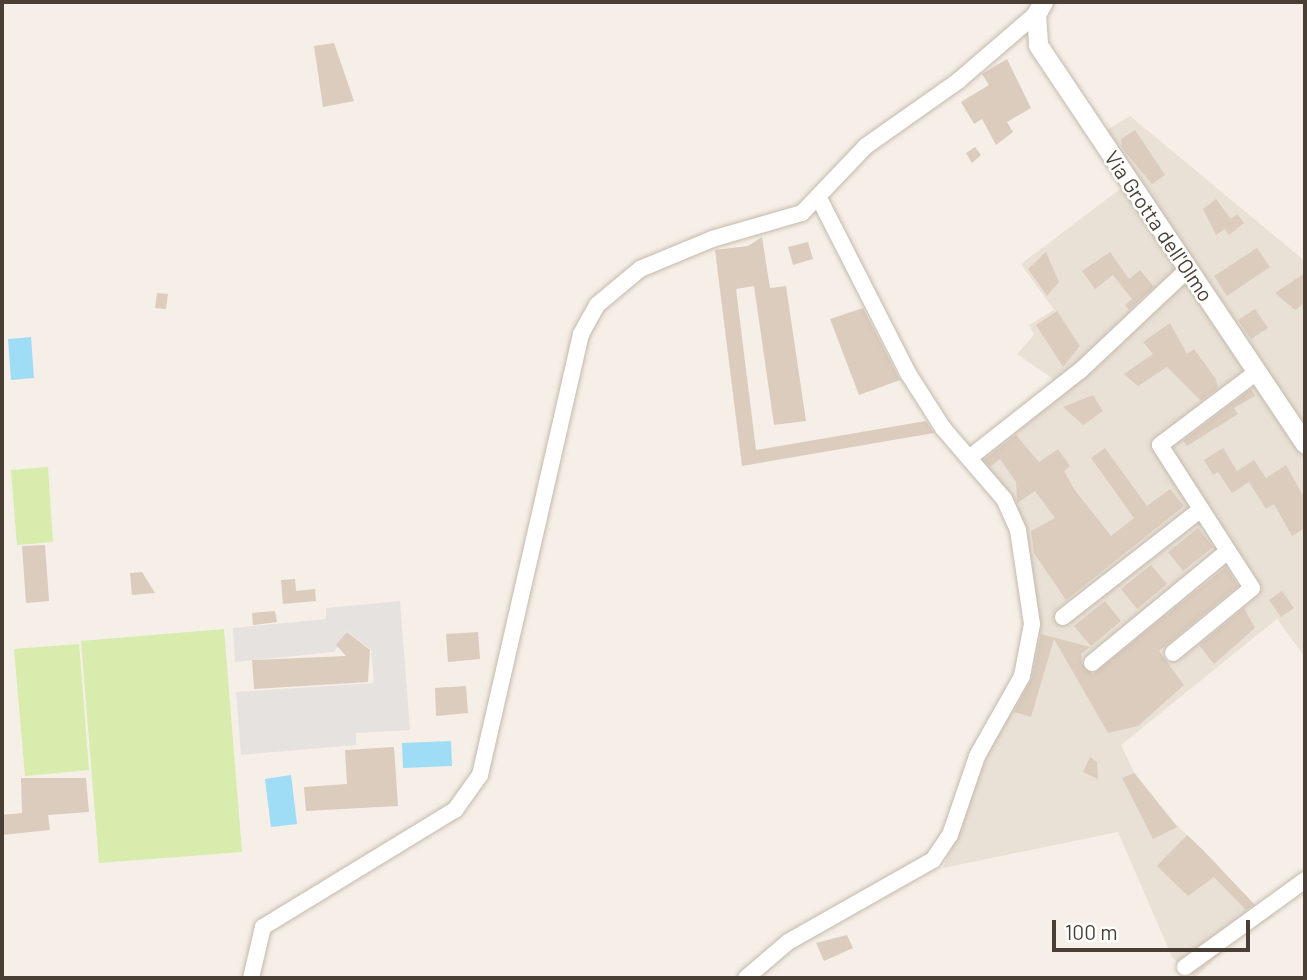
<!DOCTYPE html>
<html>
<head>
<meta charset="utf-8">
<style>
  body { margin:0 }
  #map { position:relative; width:1307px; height:980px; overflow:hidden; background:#f5efe7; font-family:Barlow,sans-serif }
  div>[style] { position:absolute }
  .residential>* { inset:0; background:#e9e1d5 }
  .green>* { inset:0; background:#d7ecad }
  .parking>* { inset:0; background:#e6e2df }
  .water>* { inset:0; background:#9fdcf6 }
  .building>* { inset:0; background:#dbccbe }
  .roads { filter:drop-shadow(0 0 2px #c4b9ac) drop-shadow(0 0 2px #c4b9ac) }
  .minor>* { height:16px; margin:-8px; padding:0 8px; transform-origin:8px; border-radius:8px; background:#fff }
  .tertiary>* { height:19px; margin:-9.5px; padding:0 9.5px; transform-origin:9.5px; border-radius:9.5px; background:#fff }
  span { translate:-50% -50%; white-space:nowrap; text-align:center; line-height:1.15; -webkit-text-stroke:5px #fff; paint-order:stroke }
  .street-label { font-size:21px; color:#493f35 }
  .frame { position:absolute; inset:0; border:4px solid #493f35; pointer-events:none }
  .scale { position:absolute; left:1052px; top:920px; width:198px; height:32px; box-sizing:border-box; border:4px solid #493f35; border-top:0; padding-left:9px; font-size:21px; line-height:24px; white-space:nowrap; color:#493f35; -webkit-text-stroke:5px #fff; paint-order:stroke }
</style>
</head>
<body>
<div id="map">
  <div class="residential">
    <i style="clip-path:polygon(1130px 116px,1305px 261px,1305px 657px,1277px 619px,1121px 745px,1134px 772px,1175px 823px,1256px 906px,1274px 916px,1238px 937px,1195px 978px,1172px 957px,1118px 832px,943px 868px,995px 736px,1027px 678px,1039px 634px,1029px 568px,971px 450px,1046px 393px,1053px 379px,1017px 354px,1034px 335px,1029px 325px,1054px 310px,1021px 264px,1132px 180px,1102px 133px)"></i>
  </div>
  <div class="green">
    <i style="clip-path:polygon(48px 467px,53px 542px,17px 545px,11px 470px)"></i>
    <i style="clip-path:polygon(224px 629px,242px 852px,99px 863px,81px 641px)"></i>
    <i style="clip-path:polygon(79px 644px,89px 770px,25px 776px,14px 649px)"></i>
  </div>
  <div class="parking">
    <i style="clip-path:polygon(400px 601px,410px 730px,356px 733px,356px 745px,241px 755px,236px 692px,374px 683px,371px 650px,347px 631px,334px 652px,235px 662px,233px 628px,326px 619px,326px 608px)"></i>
  </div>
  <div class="water">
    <i style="clip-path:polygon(31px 337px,34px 378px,11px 380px,8px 339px)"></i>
    <i style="clip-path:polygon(451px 741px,452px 766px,403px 768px,402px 743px)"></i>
    <i style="clip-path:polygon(291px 775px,297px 824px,271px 827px,265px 779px)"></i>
  </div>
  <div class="building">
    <i style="clip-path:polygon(334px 43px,354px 101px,323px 107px,314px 46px)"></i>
    <i style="clip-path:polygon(1007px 59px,1031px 108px,1007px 122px,1013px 132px,996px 145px,982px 119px,974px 124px,961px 102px,989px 85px,982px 74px)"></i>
    <i style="clip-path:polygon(1135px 130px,1165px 175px,1152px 184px,1122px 148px,1121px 139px)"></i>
    <i style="clip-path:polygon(975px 147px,981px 155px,972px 163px,966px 153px)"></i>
    <i style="clip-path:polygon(1216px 199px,1231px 219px,1237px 214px,1244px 223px,1229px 235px,1225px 229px,1216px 235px,1203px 209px)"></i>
    <i style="clip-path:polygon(762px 237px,770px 288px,786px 286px,806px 421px,774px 425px,754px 286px,736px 289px,756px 450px,926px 421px,934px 433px,742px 466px,715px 250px,748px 246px)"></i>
    <i style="clip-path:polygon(808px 242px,813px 259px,793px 265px,788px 247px)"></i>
    <i style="clip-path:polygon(1257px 248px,1270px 267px,1227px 296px,1214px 276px)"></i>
    <i style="clip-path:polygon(1046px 252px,1059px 282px,1047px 296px,1028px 269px)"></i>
    <i style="clip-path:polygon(1110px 252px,1129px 279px,1140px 270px,1154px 287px,1129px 310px,1125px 305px,1132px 299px,1113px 275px,1095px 289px,1082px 271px)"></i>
    <i style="clip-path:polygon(1305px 273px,1305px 303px,1295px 310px,1275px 293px)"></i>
    <i style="clip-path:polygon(157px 293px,168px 294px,166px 309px,155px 308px)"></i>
    <i style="clip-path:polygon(863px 308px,900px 380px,859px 395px,830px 319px)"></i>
    <i style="clip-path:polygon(1255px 309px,1268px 328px,1251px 339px,1238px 320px)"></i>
    <i style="clip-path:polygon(1057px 311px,1080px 346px,1063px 367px,1036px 325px)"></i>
    <i style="clip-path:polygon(1170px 323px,1187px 354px,1194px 349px,1216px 379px,1218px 388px,1201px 401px,1167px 367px,1138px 386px,1124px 374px,1153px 354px,1143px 342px)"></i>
    <i style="clip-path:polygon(1251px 389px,1255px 396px,1234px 408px,1238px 414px,1187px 446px,1183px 441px)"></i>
    <i style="clip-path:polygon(1093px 395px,1103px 411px,1083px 425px,1063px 407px)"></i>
    <i style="clip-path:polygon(1016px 435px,1039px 462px,1058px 449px,1070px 466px,1064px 471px,1074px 489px,1111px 536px,1134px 518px,1091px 458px,1105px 448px,1147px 506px,1170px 489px,1184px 506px,1066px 600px,1034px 553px,1031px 531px,1055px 518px,1035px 491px,1017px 503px,1016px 482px,1000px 459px,990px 467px,984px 460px)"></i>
    <i style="clip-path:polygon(1223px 448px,1237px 471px,1254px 460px,1266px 478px,1286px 465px,1305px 499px,1305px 528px,1292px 536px,1274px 504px,1266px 509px,1249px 482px,1232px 493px,1218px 472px,1213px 475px,1204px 460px)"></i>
    <i style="clip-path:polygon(1198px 528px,1213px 547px,1183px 571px,1168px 552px)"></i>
    <i style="clip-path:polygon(45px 545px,49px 601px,26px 603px,22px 546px)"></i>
    <i style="clip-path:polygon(1151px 565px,1167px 584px,1137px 609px,1121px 589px)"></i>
    <i style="clip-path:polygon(1226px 567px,1238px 586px,1159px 651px,1184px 685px,1138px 726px,1108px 733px,1054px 639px,1031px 717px,1014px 712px,1032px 678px,1041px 634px,1090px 647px,1081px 654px,1082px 664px,1093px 674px)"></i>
    <i style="clip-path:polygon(142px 572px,155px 593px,132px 595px,130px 573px)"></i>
    <i style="clip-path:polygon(295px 579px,296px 591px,315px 589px,316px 601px,283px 604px,281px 580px)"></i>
    <i style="clip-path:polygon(1282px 591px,1294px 608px,1281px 617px,1269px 600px)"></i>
    <i style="clip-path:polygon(1105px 601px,1121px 621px,1091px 646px,1074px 626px)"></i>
    <i style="clip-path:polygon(1244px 608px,1255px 628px,1214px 664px,1199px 645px)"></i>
    <i style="clip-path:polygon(275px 611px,277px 622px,253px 625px,252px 613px)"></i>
    <i style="clip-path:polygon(347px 632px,370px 650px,368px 682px,254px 689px,252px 660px,346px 656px,336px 645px)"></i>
    <i style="clip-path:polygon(478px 632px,480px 659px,448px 662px,446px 634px)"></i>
    <i style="clip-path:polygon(466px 686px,468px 713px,436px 716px,435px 688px)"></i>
    <i style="clip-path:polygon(394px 747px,398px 806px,306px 811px,304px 787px,347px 784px,345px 750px)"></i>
    <i style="clip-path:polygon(1090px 757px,1097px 762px,1098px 779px,1083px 772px)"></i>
    <i style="clip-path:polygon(1134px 773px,1177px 827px,1153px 839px,1122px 778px)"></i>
    <i style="clip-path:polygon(21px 778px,86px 778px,89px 812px,48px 815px,50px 830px,2px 835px,2px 815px,22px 813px)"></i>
    <i style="clip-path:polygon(1187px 835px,1203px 850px,1254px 904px,1246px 910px,1214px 877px,1188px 896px,1157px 866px)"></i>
    <i style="clip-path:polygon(847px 935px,853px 948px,824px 961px,816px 943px)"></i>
  </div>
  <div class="roads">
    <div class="minor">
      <i style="left:969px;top:458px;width:142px;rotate:-38.2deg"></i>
      <i style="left:1081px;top:370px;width:146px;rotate:-43.3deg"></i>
      <i style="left:1063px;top:617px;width:175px;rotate:-38deg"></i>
      <i style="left:1173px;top:653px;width:102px;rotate:-39.4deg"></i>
      <i style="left:1252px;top:588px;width:170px;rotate:-122.8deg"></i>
      <i style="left:1160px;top:445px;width:121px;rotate:-37deg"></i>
      <i style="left:1092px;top:663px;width:176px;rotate:-39.5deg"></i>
      <i style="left:1185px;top:967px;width:148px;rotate:-35.9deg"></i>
      <i style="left:251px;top:978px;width:52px;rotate:-76.8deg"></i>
      <i style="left:263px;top:927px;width:225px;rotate:-31.4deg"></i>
      <i style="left:455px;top:810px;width:43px;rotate:-54.5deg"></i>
      <i style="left:480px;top:775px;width:452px;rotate:-77.1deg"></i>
      <i style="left:581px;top:334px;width:33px;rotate:-61deg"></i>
      <i style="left:597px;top:305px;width:56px;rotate:-39.9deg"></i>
      <i style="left:640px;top:269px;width:78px;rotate:-22.6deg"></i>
      <i style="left:712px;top:239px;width:94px;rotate:-16.1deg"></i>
      <i style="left:802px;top:213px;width:93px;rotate:-46.3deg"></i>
      <i style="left:866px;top:146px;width:113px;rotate:-35.2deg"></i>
      <i style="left:958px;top:81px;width:103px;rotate:-40.7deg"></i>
      <i style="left:746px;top:978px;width:55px;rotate:-40.6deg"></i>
      <i style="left:788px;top:942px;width:167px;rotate:-29.5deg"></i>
      <i style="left:933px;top:860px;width:30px;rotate:-56deg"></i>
      <i style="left:950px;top:835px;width:83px;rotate:-71.1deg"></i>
      <i style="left:977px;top:756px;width:92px;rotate:-60.6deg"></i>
      <i style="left:1022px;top:676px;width:53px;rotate:-79.1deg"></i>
      <i style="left:1032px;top:624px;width:95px;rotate:-98.5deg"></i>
      <i style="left:1018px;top:530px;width:34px;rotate:-114deg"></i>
      <i style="left:1004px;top:499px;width:94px;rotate:-130.7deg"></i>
      <i style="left:943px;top:428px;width:65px;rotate:-122.5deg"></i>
      <i style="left:908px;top:373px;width:196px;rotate:-117deg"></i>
    </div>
    <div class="tertiary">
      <i style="left:1043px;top:2px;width:14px;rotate:120deg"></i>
      <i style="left:1036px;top:14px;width:31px;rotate:86deg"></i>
      <i style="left:1038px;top:45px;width:480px;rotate:56.2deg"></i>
    </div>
  </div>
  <div class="street-label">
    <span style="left:1159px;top:226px;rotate:56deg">Via Grotta dell'Olmo</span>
  </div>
  <div class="frame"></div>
  <div class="scale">100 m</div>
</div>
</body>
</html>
